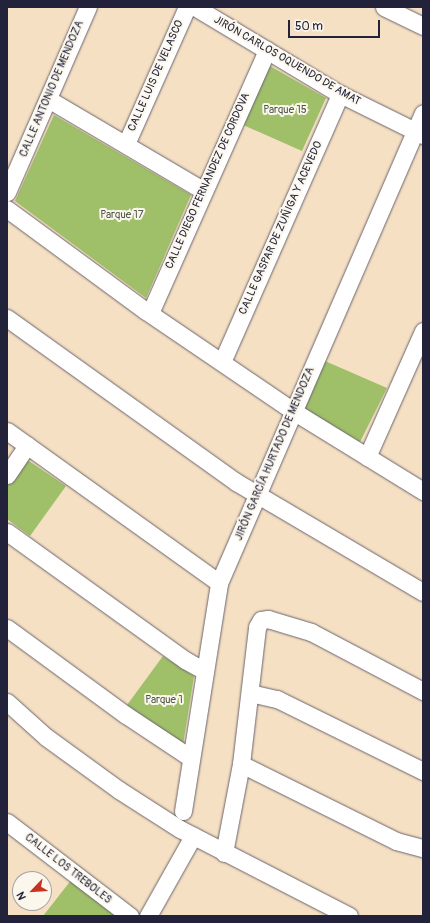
<!DOCTYPE html>
<html>
<head>
<meta charset="utf-8">
<style>
  body { margin:0 }
  #map { position:relative; width:430px; height:923px; overflow:hidden; background:#f5e0c4; font-family:Pangolin,sans-serif }
  div>[style] { position:absolute }
  .green>* { inset:0; background:#9fc069 }
  .roads { filter:drop-shadow(0 0 1px #6c646b) drop-shadow(0 0 1px #6c646b) }
  .minor>* { height:17px; margin:-8.5px; padding:0 8.5px; transform-origin:8.5px; border-radius:8.5px; background:#fff }
  span { translate:-50% -50%; white-space:nowrap; text-align:center; line-height:1.15; -webkit-text-stroke:4px #fbf7ec; paint-order:stroke }
  .street-label { font-size:11px; color:#22223b }
  .park-label { font-size:11px; color:#4e594b }
  .frame { position:absolute; inset:0; border:8px solid #22223b; pointer-events:none }
  .north { position:absolute; left:12px; top:871px; width:40px; height:40px; box-sizing:border-box; background:#fbf7ec; border:1px solid #a4a2a5; border-radius:50%; rotate:245deg; font-size:11px; font-weight:700; line-height:16px; text-align:center; color:#22223b }
  .north::after { content:''; display:block; margin:auto; width:14px; height:18px; background:#c8321e; clip-path:polygon(50% 0,100% 100%,50% 72%,0 100%) }
  .scale { position:absolute; left:288px; top:20px; width:92px; height:18px; box-sizing:border-box; border:2px solid #22223b; border-top:0; padding-left:5px; font-size:12px; line-height:14px; white-space:nowrap; color:#22223b; -webkit-text-stroke:3px #fbf7ec; paint-order:stroke }
</style>
</head>
<body>
<div id="map">
  <div class="green">
    <i style="clip-path:polygon(270px 66px,326px 98px,302px 151px,243px 125px)"></i>
    <i style="clip-path:polygon(54px 115px,191px 195px,146px 298px,15px 201px)"></i>
    <i style="clip-path:polygon(325px 361px,387px 388px,360px 442px,304px 409px)"></i>
    <i style="clip-path:polygon(26px 459px,66px 486px,30px 536px,7px 519px,7px 486px)"></i>
    <i style="clip-path:polygon(163px 656px,194px 676px,183px 745px,127px 705px)"></i>
    <i style="clip-path:polygon(72px 879px,118px 916px,43px 916px)"></i>
  </div>
  <div class="roads">
    <div class="minor">
      <i style="left:195px;top:7px;width:169px;rotate:31deg"></i>
      <i style="left:340px;top:94px;width:93px;rotate:26.3deg"></i>
      <i style="left:384px;top:7px;width:43px;rotate:26deg"></i>
      <i style="left:48px;top:99px;width:181px;rotate:30.5deg"></i>
      <i style="left:126px;top:144px;width:150px;rotate:-66deg"></i>
      <i style="left:7px;top:192px;width:202px;rotate:-66.4deg"></i>
      <i style="left:7px;top:209px;width:172px;rotate:36.3deg"></i>
      <i style="left:146px;top:311px;width:178px;rotate:34.2deg"></i>
      <i style="left:293px;top:411px;width:153px;rotate:31.6deg"></i>
      <i style="left:150px;top:313px;width:288px;rotate:-66deg"></i>
      <i style="left:7px;top:318px;width:282px;rotate:35.6deg"></i>
      <i style="left:236px;top:482px;width:217px;rotate:30.5deg"></i>
      <i style="left:222px;top:362px;width:293px;rotate:-66.2deg"></i>
      <i style="left:7px;top:431px;width:261px;rotate:35.6deg"></i>
      <i style="left:367px;top:457px;width:138px;rotate:-66deg"></i>
      <i style="left:7px;top:475px;width:36px;rotate:-56deg"></i>
      <i style="left:7px;top:532px;width:219px;rotate:35.7deg"></i>
      <i style="left:185px;top:660px;width:23px;rotate:29deg"></i>
      <i style="left:7px;top:628px;width:147px;rotate:36.2deg"></i>
      <i style="left:126px;top:715px;width:78px;rotate:33.5deg"></i>
      <i style="left:250px;top:693px;width:28px;rotate:13deg"></i>
      <i style="left:277px;top:699px;width:163px;rotate:26.3deg"></i>
      <i style="left:7px;top:702px;width:52px;rotate:41.9deg"></i>
      <i style="left:46px;top:737px;width:90px;rotate:36deg"></i>
      <i style="left:119px;top:790px;width:72px;rotate:32.6deg"></i>
      <i style="left:180px;top:829px;width:190px;rotate:27.2deg"></i>
      <i style="left:241px;top:764px;width:173px;rotate:26.4deg"></i>
      <i style="left:396px;top:841px;width:28px;rotate:15deg"></i>
      <i style="left:183px;top:811px;width:231px;rotate:-81deg"></i>
      <i style="left:219px;top:583px;width:512px;rotate:-66.54deg"></i>
      <i style="left:7px;top:822px;width:155px;rotate:37.4deg"></i>
      <i style="left:224px;top:853px;width:91px;rotate:-79.2deg"></i>
      <i style="left:241px;top:764px;width:138px;rotate:-83.3deg"></i>
      <i style="left:257px;top:627px;width:8px;rotate:-60deg"></i>
      <i style="left:261px;top:620px;width:7px;rotate:-8deg"></i>
      <i style="left:268px;top:619px;width:45px;rotate:16.8deg"></i>
      <i style="left:311px;top:632px;width:127px;rotate:27.8deg"></i>
      <i style="left:148px;top:916px;width:92px;rotate:-60.6deg"></i>
    </div>
  </div>
  <div class="street-label">
    <span style="left:287px;top:61px;rotate:30deg">JIRÓN CARLOS OQUENDO DE AMAT</span>
    <span style="left:156px;top:76px;rotate:-66deg">CALLE LUIS DE VELASCO</span>
    <span style="left:52px;top:89px;rotate:-67deg">CALLE ANTONIO DE MENDOZA</span>
    <span style="left:208px;top:181px;rotate:-66deg">CALLE DIEGO FERNANDEZ DE CORDOVA</span>
    <span style="left:281px;top:228px;rotate:-66deg">CALLE GASPAR DE ZUÑIGA Y ACEVEDO</span>
    <span style="left:275px;top:454px;rotate:-67deg">JIRÓN GARCÍA HURTADO DE MENDOZA</span>
    <span style="left:68px;top:869px;rotate:38deg">CALLE LOS TREBOLES</span>
  </div>
  <div class="park-label">
    <span style="left:285px;top:110px">Parque 15</span>
    <span style="left:122px;top:215px">Parque 17</span>
    <span style="left:164px;top:700px">Parque 1</span>
  </div>
  <div class="frame"></div>
  <div class="north">N</div>
  <div class="scale">50 m</div>
</div>
</body>
</html>
